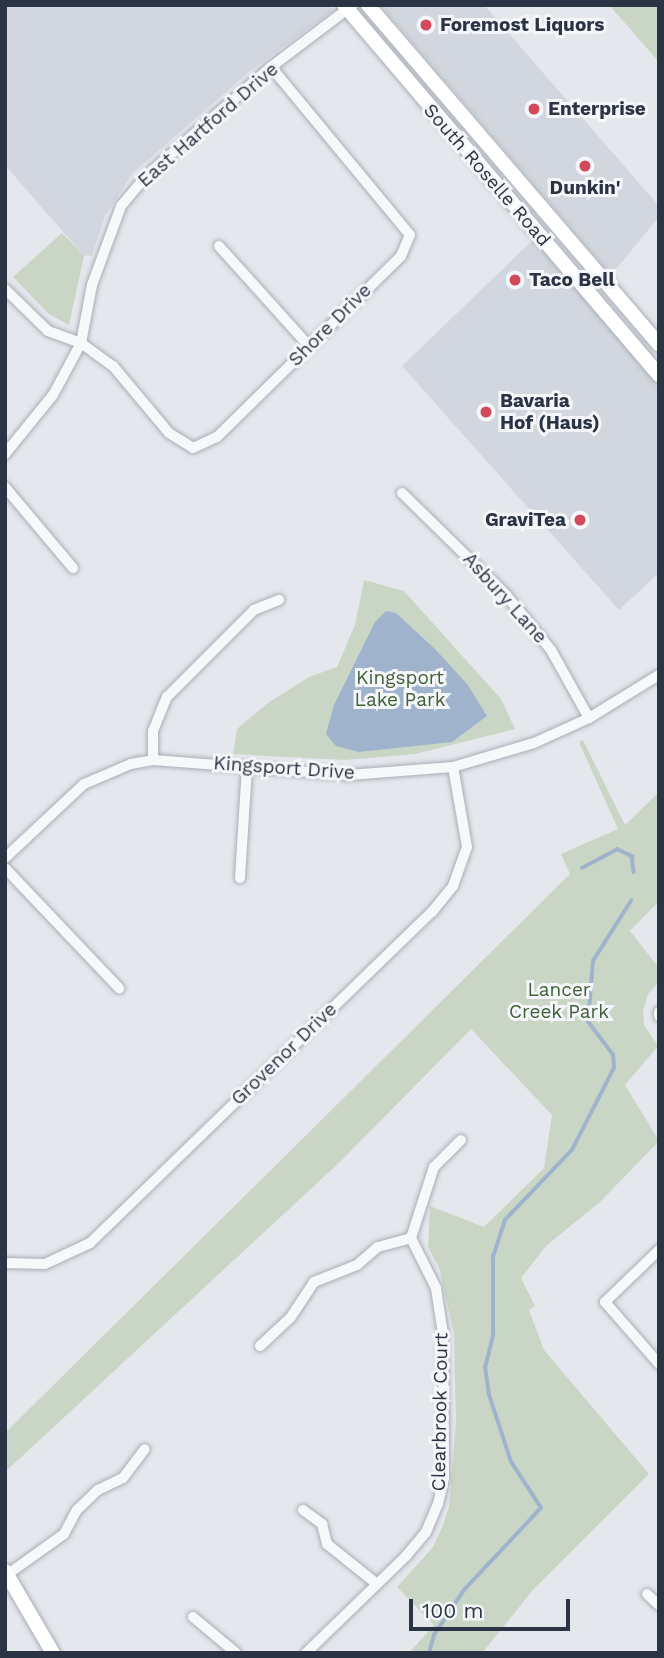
<!DOCTYPE html>
<html>
<head>
<meta charset="utf-8">
<style>
  body { margin:0 }
  #map { position:relative; width:664px; height:1658px; overflow:hidden; background:#e4e7ec; font-family:"Work Sans",sans-serif }
  div>[style] { position:absolute }
  .built>* { inset:0; background:#d2d6de }
  .green>* { inset:0; background:#c9d6c5 }
  .water>* { inset:0; background:#9fb4cc }
  .stream>* { height:3.5px; margin:-1.75px; padding:0 1.75px; transform-origin:1.75px; border-radius:1.75px; background:#9fb4cc }
  .roads { filter:drop-shadow(0 0 2px #a9aeb7) drop-shadow(0 0 2px #a9aeb7) }
  .street>* { height:10px; margin:-5px; padding:0 5px; transform-origin:5px; border-radius:5px; background:#f7f8fa }
  .secondary>* { height:14px; margin:-7px; padding:0 7px; transform-origin:7px; border-radius:7px; background:#fff }
  .dots>* { width:19px; height:19px; translate:-50% -50%; box-sizing:border-box; border:4px solid #f4f6f9; border-radius:50% }
  span { translate:-50% -50%; white-space:nowrap; text-align:center; line-height:1.15; -webkit-text-stroke:6px #f4f6f9; paint-order:stroke }
  .poi-label { font-size:19px; color:#2b3445; font-weight:700 }
  .left { translate:0 -50%; text-align:left }
  .right { translate:-100% -50%; text-align:right }
  .street-label { font-size:19px; color:#2b3445 }
  .park-label { font-size:19px; color:#3f6138 }
  .frame { position:absolute; inset:0; border:7px solid #2b3445; pointer-events:none }
  .scale { position:absolute; left:409px; top:1599px; width:161px; height:32px; box-sizing:border-box; border:4px solid #2b3445; border-top:0; padding-left:9px; font-size:21px; line-height:24px; white-space:nowrap; color:#2b3445; -webkit-text-stroke:5px #f4f6f9; paint-order:stroke }
</style>
</head>
<body>
<div id="map">
  <div class="built">
    <i style="clip-path:polygon(5px 5px,329px 5px,334px 10px,250px 71px,133px 173px,105px 216px,92px 255px,84px 256px,5px 165px)"></i>
    <i style="clip-path:polygon(484px 5px,659px 206px,659px 217px,611px 275px,382px 7px)"></i>
    <i style="clip-path:polygon(533px 240px,659px 386px,659px 573px,619px 610px,402px 366px)"></i>
  </div>
  <div class="green">
    <i style="clip-path:polygon(609px 5px,659px 5px,659px 62px)"></i>
    <i style="clip-path:polygon(62px 233px,84px 256px,69px 325px,49px 314px,13px 277px)"></i>
    <i style="clip-path:polygon(364px 580px,404px 591px,501px 699px,515px 729px,415px 754px,345px 760px,233px 754px,237px 729px,268px 703px,309px 677px,337px 667px,355px 625px)"></i>
    <i style="clip-path:polygon(583px 740px,625px 825px,659px 792px,659px 901px,630px 931px,659px 968px,659px 982px,648px 994px,643px 1011px,644px 1025px,658px 1046px,625px 1085px,659px 1141px,601px 1201px,546px 1246px,521px 1278px,535px 1306px,529px 1310px,544px 1350px,649px 1474px,533px 1590px,482px 1653px,409px 1653px,434px 1625px,397px 1587px,433px 1547px,443px 1525px,449px 1507px,456px 1421px,454px 1334px,439px 1267px,428px 1247px,430px 1206px,484px 1227px,544px 1168px,552px 1115px,471px 1029px,341px 1161px,5px 1472px,5px 1433px,570px 874px,561px 854px,618px 829px,579px 742px)"></i>
  </div>
  <div class="water">
    <i style="clip-path:polygon(386px 611px,396px 613px,436px 650px,468px 685px,487px 716px,452px 742px,359px 752px,336px 746px,326px 734px,334px 705px,375px 622px)"></i>
  </div>
  <div class="stream">
    <i style="left:582px;top:868px;width:40px;rotate:-28deg"></i>
    <i style="left:617px;top:849px;width:17px;rotate:25deg"></i>
    <i style="left:632px;top:856px;width:16px;rotate:83deg"></i>
    <i style="left:429px;top:1653px;width:19px;rotate:-74deg"></i>
    <i style="left:434px;top:1635px;width:54px;rotate:-56.3deg"></i>
    <i style="left:464px;top:1590px;width:112px;rotate:-46.8deg"></i>
    <i style="left:541px;top:1508px;width:55px;rotate:-123.1deg"></i>
    <i style="left:511px;top:1462px;width:71px;rotate:-108.2deg"></i>
    <i style="left:489px;top:1395px;width:27px;rotate:-98deg"></i>
    <i style="left:485px;top:1368px;width:34px;rotate:-76deg"></i>
    <i style="left:493px;top:1335px;width:78px;rotate:-90deg"></i>
    <i style="left:493px;top:1257px;width:39px;rotate:-72deg"></i>
    <i style="left:505px;top:1220px;width:97px;rotate:-46.3deg"></i>
    <i style="left:572px;top:1150px;width:92px;rotate:-62.9deg"></i>
    <i style="left:614px;top:1068px;width:13px;rotate:-94deg"></i>
    <i style="left:613px;top:1055px;width:41px;rotate:-127.1deg"></i>
    <i style="left:588px;top:1022px;width:61px;rotate:-85.3deg"></i>
    <i style="left:593px;top:961px;width:71px;rotate:-57.7deg"></i>
  </div>
  <div class="roads">
    <div class="street">
      <i style="left:219px;top:246px;width:135px;rotate:48deg"></i>
      <i style="left:5px;top:289px;width:60px;rotate:44.3deg"></i>
      <i style="left:48px;top:331px;width:35px;rotate:20deg"></i>
      <i style="left:81px;top:343px;width:39px;rotate:36deg"></i>
      <i style="left:113px;top:366px;width:87px;rotate:50.1deg"></i>
      <i style="left:169px;top:433px;width:28px;rotate:32deg"></i>
      <i style="left:193px;top:448px;width:26px;rotate:-25deg"></i>
      <i style="left:217px;top:437px;width:258px;rotate:-44.5deg"></i>
      <i style="left:401px;top:256px;width:23px;rotate:-67deg"></i>
      <i style="left:410px;top:235px;width:218px;rotate:-129.6deg"></i>
      <i style="left:5px;top:454px;width:76px;rotate:-50.9deg"></i>
      <i style="left:53px;top:395px;width:59px;rotate:-61.7deg"></i>
      <i style="left:81px;top:343px;width:59px;rotate:-79.3deg"></i>
      <i style="left:92px;top:285px;width:84px;rotate:-69.8deg"></i>
      <i style="left:121px;top:206px;width:39px;rotate:-50deg"></i>
      <i style="left:146px;top:176px;width:166px;rotate:-41.1deg"></i>
      <i style="left:271px;top:67px;width:103px;rotate:-37.1deg"></i>
      <i style="left:5px;top:487px;width:106px;rotate:50deg"></i>
      <i style="left:402px;top:493px;width:146px;rotate:44.4deg"></i>
      <i style="left:506px;top:595px;width:71px;rotate:50.7deg"></i>
      <i style="left:551px;top:650px;width:78px;rotate:60.8deg"></i>
      <i style="left:153px;top:760px;width:29px;rotate:-90deg"></i>
      <i style="left:153px;top:731px;width:37px;rotate:-68deg"></i>
      <i style="left:167px;top:697px;width:123px;rotate:-45deg"></i>
      <i style="left:254px;top:610px;width:27px;rotate:-22deg"></i>
      <i style="left:5px;top:858px;width:108px;rotate:-43.1deg"></i>
      <i style="left:84px;top:784px;width:51px;rotate:-23.1deg"></i>
      <i style="left:131px;top:764px;width:22px;rotate:-10deg"></i>
      <i style="left:153px;top:760px;width:197px;rotate:4.4deg"></i>
      <i style="left:349px;top:775px;width:104px;rotate:-4.4deg"></i>
      <i style="left:453px;top:767px;width:84px;rotate:-16.5deg"></i>
      <i style="left:534px;top:743px;width:60px;rotate:-24.4deg"></i>
      <i style="left:589px;top:718px;width:82px;rotate:-31.6deg"></i>
      <i style="left:5px;top:868px;width:166px;rotate:46.5deg"></i>
      <i style="left:240px;top:878px;width:112px;rotate:-86.4deg"></i>
      <i style="left:659px;top:1012px;width:4px;rotate:90deg"></i>
      <i style="left:659px;top:1250px;width:75px;rotate:136.1deg"></i>
      <i style="left:605px;top:1302px;width:82px;rotate:48.9deg"></i>
      <i style="left:5px;top:1263px;width:40px;rotate:1.4deg"></i>
      <i style="left:45px;top:1264px;width:50px;rotate:-25deg"></i>
      <i style="left:90px;top:1243px;width:476px;rotate:-44.1deg"></i>
      <i style="left:432px;top:912px;width:33px;rotate:-51deg"></i>
      <i style="left:453px;top:886px;width:41px;rotate:-70.3deg"></i>
      <i style="left:467px;top:847px;width:81px;rotate:-99.9deg"></i>
      <i style="left:260px;top:1346px;width:42px;rotate:-43.1deg"></i>
      <i style="left:291px;top:1317px;width:42px;rotate:-56.7deg"></i>
      <i style="left:314px;top:1282px;width:46px;rotate:-21.6deg"></i>
      <i style="left:357px;top:1265px;width:28px;rotate:-41deg"></i>
      <i style="left:378px;top:1247px;width:34px;rotate:-15deg"></i>
      <i style="left:303px;top:1510px;width:24px;rotate:36deg"></i>
      <i style="left:322px;top:1524px;width:21px;rotate:76deg"></i>
      <i style="left:327px;top:1544px;width:64px;rotate:38.7deg"></i>
      <i style="left:8px;top:1574px;width:69px;rotate:-35.5deg"></i>
      <i style="left:64px;top:1534px;width:27px;rotate:-62deg"></i>
      <i style="left:77px;top:1510px;width:29px;rotate:-44deg"></i>
      <i style="left:98px;top:1490px;width:28px;rotate:-26deg"></i>
      <i style="left:123px;top:1478px;width:36px;rotate:-53deg"></i>
      <i style="left:647px;top:1594px;width:16px;rotate:43deg"></i>
      <i style="left:193px;top:1617px;width:56px;rotate:39.9deg"></i>
      <i style="left:306px;top:1653px;width:139px;rotate:-44.1deg"></i>
      <i style="left:406px;top:1556px;width:31px;rotate:-50deg"></i>
      <i style="left:426px;top:1532px;width:30px;rotate:-67deg"></i>
      <i style="left:438px;top:1504px;width:27px;rotate:-77deg"></i>
      <i style="left:444px;top:1478px;width:144px;rotate:-90.4deg"></i>
      <i style="left:443px;top:1334px;width:47px;rotate:-98.7deg"></i>
      <i style="left:436px;top:1288px;width:56px;rotate:-116.6deg"></i>
      <i style="left:411px;top:1238px;width:75px;rotate:-72.1deg"></i>
      <i style="left:434px;top:1167px;width:38px;rotate:-45deg"></i>
    </div>
    <div class="secondary">
      <i style="left:344px;top:5px;width:486px;rotate:49.6deg"></i>
      <i style="left:368px;top:5px;width:447px;rotate:49.4deg"></i>
      <i style="left:5px;top:1571px;width:95px;rotate:59.7deg"></i>
    </div>
  </div>
  <div class="dots">
    <i style="left:426px;top:25px;background:#d1495b"></i>
    <i style="left:534px;top:109px;background:#d1495b"></i>
    <i style="left:585px;top:166px;background:#d1495b"></i>
    <i style="left:515px;top:280px;background:#d1495b"></i>
    <i style="left:486px;top:412px;background:#d1495b"></i>
    <i style="left:580px;top:520px;background:#d1495b"></i>
  </div>
  <div class="poi-label">
    <span class="left" style="left:440px;top:25px">Foremost Liquors</span>
    <span class="left" style="left:548px;top:109px">Enterprise</span>
    <span style="left:585px;top:188px">Dunkin'</span>
    <span class="left" style="left:529px;top:280px">Taco Bell</span>
    <span class="left" style="left:500px;top:412px">Bavaria<br>Hof (Haus)</span>
    <span class="right" style="left:566px;top:520px">GraviTea</span>
  </div>
  <div class="street-label">
    <span style="left:208px;top:125px;rotate:-41deg">East Hartford Drive</span>
    <span style="left:487px;top:175px;rotate:49deg">South Roselle Road</span>
    <span style="left:330px;top:325px;rotate:-45deg">Shore Drive</span>
    <span style="left:505px;top:598px;rotate:48deg">Asbury Lane</span>
    <span style="left:284px;top:768px;rotate:4deg">Kingsport Drive</span>
    <span style="left:284px;top:1054px;rotate:-44deg">Grovenor Drive</span>
    <span style="left:440px;top:1412px;rotate:-89deg">Clearbrook Court</span>
  </div>
  <div class="park-label">
    <span style="left:400px;top:689px">Kingsport<br>Lake Park</span>
    <span style="left:559px;top:1001px">Lancer<br>Creek Park</span>
  </div>
  <div class="frame"></div>
  <div class="scale">100 m</div>
</div>
</body>
</html>
